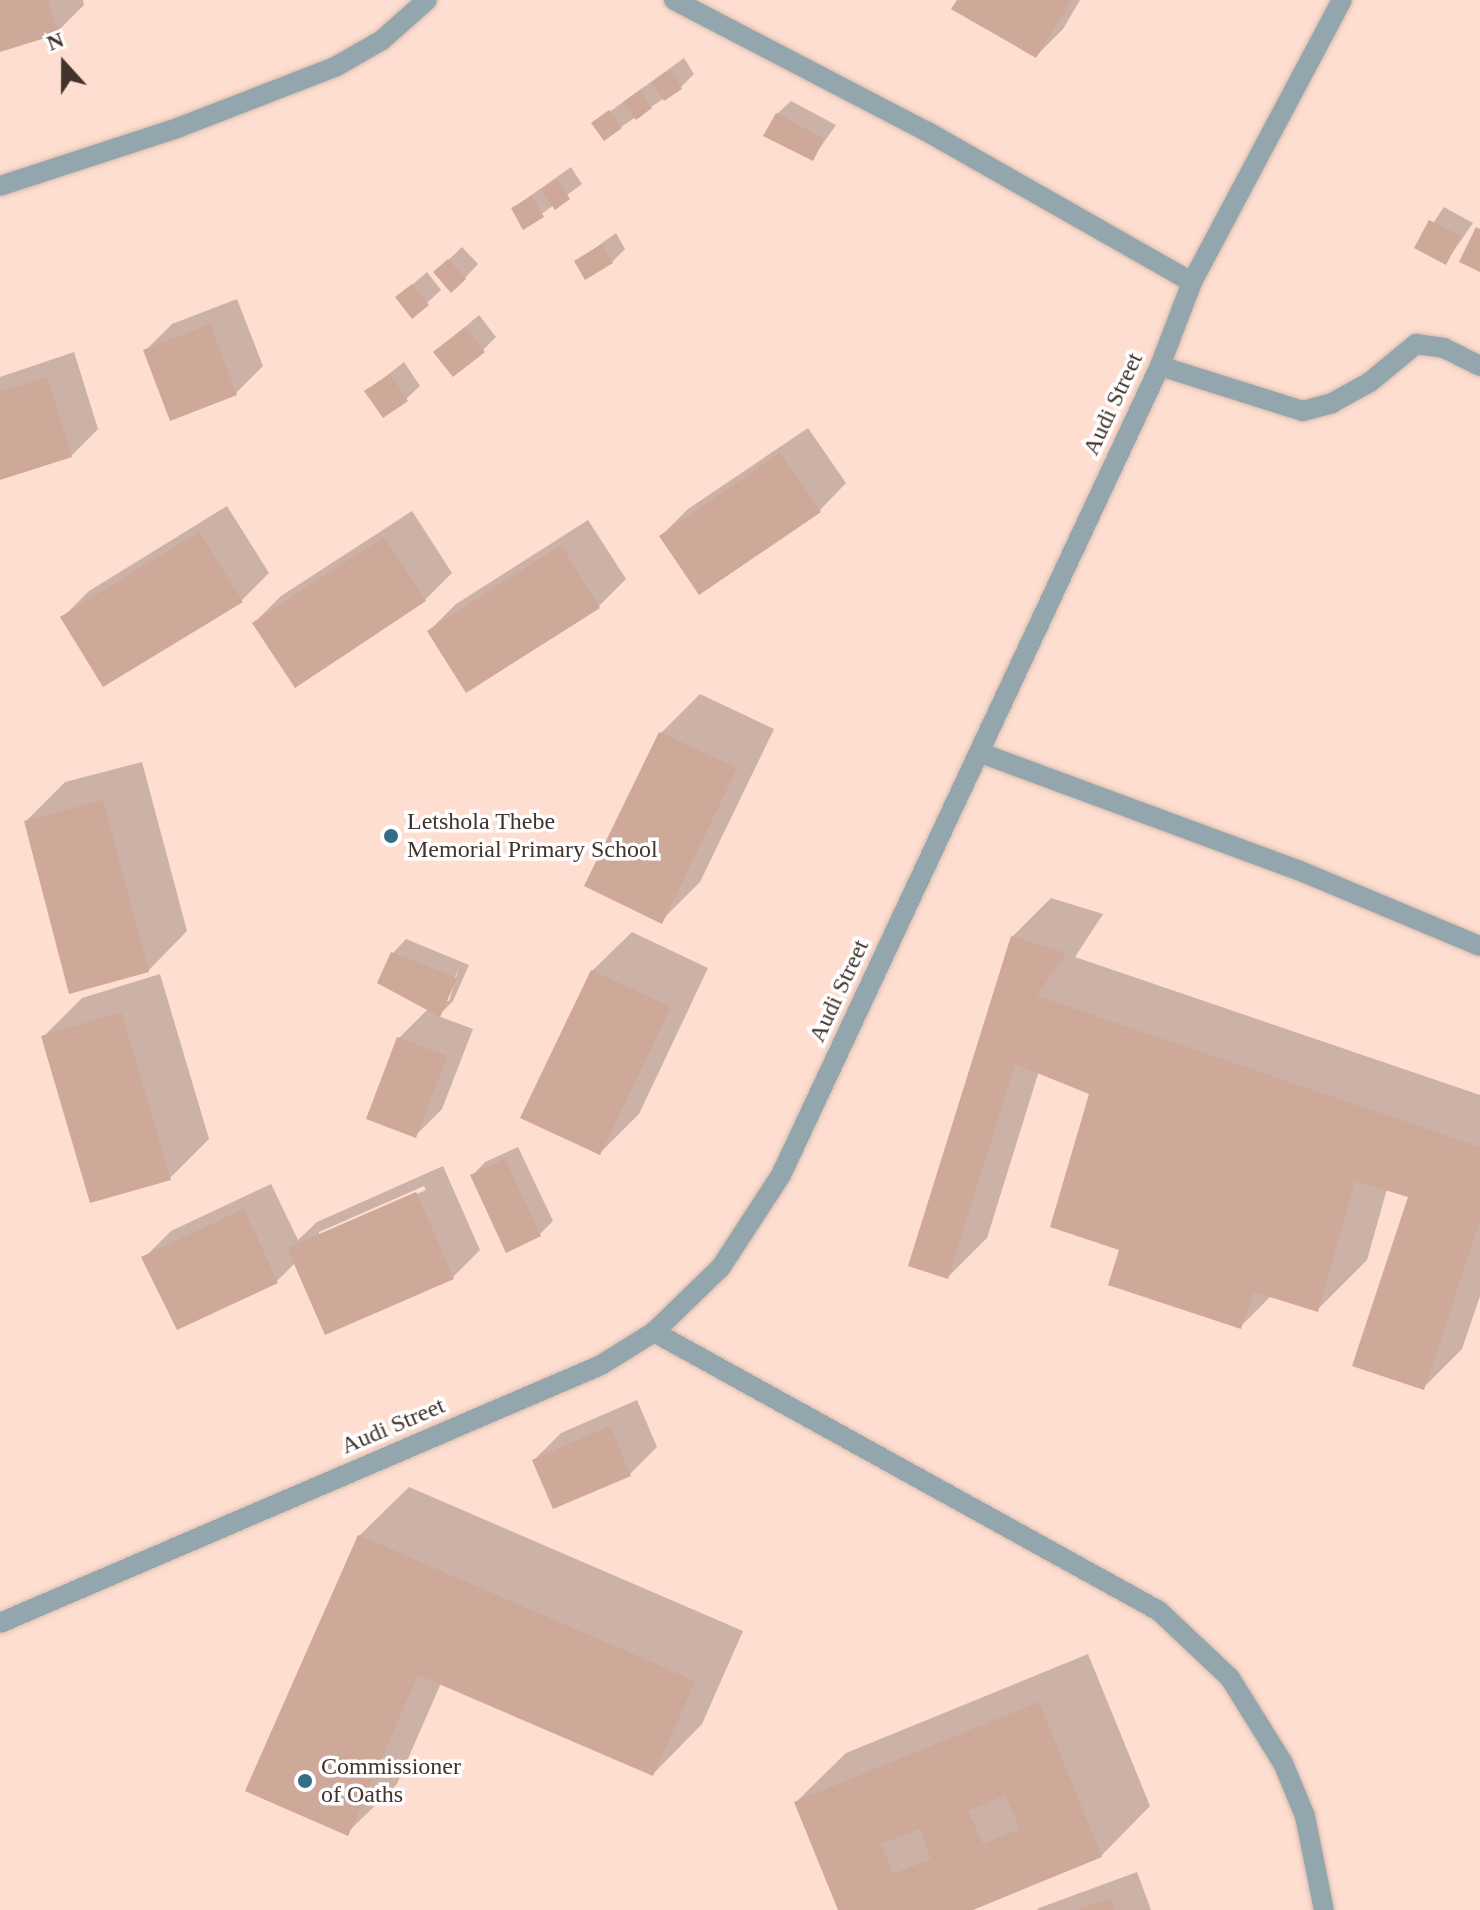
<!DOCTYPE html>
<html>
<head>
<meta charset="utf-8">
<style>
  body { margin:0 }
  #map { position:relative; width:1480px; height:1910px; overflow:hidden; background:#feded0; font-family:"Times New Roman",serif }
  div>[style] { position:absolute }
  .shadow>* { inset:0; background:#0003 }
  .building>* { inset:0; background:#cea898 }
  .roads { filter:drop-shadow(0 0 2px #d8bcaf) drop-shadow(0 0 2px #d8bcaf) }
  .minor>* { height:20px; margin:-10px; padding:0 10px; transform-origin:10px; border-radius:10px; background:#94a6ad }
  .dots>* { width:22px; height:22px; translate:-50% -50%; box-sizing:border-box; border:4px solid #fff; border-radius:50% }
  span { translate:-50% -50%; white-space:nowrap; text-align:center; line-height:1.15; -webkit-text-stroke:7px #fff; paint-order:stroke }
  .street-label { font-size:24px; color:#42332d }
  .poi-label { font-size:24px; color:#42332d }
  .left { translate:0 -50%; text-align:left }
  .north { position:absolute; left:24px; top:24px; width:80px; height:80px; -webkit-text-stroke:6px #fff; paint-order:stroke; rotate:339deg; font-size:22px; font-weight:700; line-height:32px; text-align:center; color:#42332d }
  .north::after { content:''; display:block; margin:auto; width:28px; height:36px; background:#42332d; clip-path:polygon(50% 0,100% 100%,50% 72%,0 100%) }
</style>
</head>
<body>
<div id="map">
  <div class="shadow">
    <i style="clip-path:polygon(0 0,83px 0,84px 5px,57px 32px,0 50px)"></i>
    <i style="clip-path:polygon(959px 0,1080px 0,1063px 29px,1036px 56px)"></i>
    <i style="clip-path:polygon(684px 58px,694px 74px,681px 87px,621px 127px,594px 123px)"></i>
    <i style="clip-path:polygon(791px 101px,836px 125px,812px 159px,777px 114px)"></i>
    <i style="clip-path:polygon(571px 167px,582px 184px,524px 227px,513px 208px)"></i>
    <i style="clip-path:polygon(1444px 207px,1473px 223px,1446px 262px,1417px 247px)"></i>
    <i style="clip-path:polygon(616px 233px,625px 249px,612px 262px,577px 261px)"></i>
    <i style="clip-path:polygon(462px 247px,478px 264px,465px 278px,436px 272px)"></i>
    <i style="clip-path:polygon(427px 272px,441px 290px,427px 303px,398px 297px)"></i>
    <i style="clip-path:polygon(237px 299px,263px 366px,236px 393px,145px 351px,172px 324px)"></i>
    <i style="clip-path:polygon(479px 315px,496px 337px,483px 350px,436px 352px)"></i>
    <i style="clip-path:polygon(74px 352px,98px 429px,71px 456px,0 478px,0 377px)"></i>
    <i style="clip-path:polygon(404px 362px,420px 386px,406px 399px,367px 391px)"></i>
    <i style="clip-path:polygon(808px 428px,846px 483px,820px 510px,661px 536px,688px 509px)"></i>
    <i style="clip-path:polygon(227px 506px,269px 573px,242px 600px,62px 618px,89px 591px)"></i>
    <i style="clip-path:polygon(412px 511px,452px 573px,425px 600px,254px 623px,281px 596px)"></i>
    <i style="clip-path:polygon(588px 520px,626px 579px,599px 606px,467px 690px,429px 631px,456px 604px)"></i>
    <i style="clip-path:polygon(700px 694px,774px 729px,700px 882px,661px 921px,661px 733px)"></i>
    <i style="clip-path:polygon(142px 762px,187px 931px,148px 971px,26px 821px,65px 782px)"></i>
    <i style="clip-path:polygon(1051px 898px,1103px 914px,1075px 957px,1480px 1095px,1480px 1296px,1462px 1349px,1423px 1388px,1410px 1196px,1387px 1189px,1367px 1260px,1317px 1310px,1272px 1295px,1240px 1327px,1121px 1248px,1093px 1092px,1039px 1071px,987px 1238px,948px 1277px,1012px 937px)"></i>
    <i style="clip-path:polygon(632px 932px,708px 968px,639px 1114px,600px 1153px,592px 971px)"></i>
    <i style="clip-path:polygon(evenodd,406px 939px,469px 965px,453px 1001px,438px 1016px,473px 1029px,442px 1109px,415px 1136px,399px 1038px,429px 1008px,393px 953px,406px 939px,459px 968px,449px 1001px,445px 1001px,459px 968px)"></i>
    <i style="clip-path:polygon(160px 974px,209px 1139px,170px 1178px,43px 1037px,82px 998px)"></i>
    <i style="clip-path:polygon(518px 1147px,553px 1221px,540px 1234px,472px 1176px,485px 1162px)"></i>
    <i style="clip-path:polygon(evenodd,443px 1166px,480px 1250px,453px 1277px,296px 1262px,277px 1281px,178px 1328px,144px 1258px,171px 1231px,271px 1184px,298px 1240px,317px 1222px,443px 1166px,424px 1186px,426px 1190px,319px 1236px,319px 1232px,424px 1186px)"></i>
    <i style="clip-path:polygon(637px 1400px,657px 1447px,630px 1474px,534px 1460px,561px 1433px)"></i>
    <i style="clip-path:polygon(409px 1487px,743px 1631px,702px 1724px,653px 1774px,441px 1683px,397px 1784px,347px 1833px,359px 1536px)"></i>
    <i style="clip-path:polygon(1088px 1654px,1150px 1806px,1101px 1856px,967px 1910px,840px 1910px,796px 1802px,846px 1753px)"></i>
    <i style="clip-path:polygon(1137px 1872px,1151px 1910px,1037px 1910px,1039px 1908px)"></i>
  </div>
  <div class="building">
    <i style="clip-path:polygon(0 0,48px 0,58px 34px,0 52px)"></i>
    <i style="clip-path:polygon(957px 0,1071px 0,1036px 58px,951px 9px)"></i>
    <i style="clip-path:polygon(671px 70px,682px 89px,664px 101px,652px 82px)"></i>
    <i style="clip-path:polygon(640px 90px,652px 108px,636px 120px,623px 102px)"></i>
    <i style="clip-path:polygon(609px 110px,622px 128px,604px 141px,591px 123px)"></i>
    <i style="clip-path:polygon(776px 113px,824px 139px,813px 161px,763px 136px)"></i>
    <i style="clip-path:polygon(557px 179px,570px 199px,555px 210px,541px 190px)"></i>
    <i style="clip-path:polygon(532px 196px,544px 217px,523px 230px,511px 208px)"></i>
    <i style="clip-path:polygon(1429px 220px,1461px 236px,1446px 265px,1414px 248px)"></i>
    <i style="clip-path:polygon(1476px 227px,1480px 229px,1480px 272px,1459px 262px)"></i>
    <i style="clip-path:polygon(602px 244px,613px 263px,585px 280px,574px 261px)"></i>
    <i style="clip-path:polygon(448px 259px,466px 279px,451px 293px,433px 272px)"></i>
    <i style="clip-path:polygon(412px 284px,429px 305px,412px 319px,395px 297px)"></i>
    <i style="clip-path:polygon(210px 324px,237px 395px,170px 421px,143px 350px)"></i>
    <i style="clip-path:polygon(465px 327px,485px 352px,453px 377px,433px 352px)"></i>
    <i style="clip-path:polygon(390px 374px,408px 401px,383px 418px,364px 391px)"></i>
    <i style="clip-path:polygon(47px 377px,72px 457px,0 480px,0 392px)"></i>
    <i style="clip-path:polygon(780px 453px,821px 512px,699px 595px,659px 536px)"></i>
    <i style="clip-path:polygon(199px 532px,243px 602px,103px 687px,60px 617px)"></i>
    <i style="clip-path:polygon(384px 537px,426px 601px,295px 688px,252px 623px)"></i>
    <i style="clip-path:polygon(561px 545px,600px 608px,466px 693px,427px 631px)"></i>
    <i style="clip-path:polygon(659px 732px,737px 768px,662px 924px,584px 886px)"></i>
    <i style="clip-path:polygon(103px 800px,149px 972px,69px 994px,24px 821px)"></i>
    <i style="clip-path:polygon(1011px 936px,1066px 953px,1037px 996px,1480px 1147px,1480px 1221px,1424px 1390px,1352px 1366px,1408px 1197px,1355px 1181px,1318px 1312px,1254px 1292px,1241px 1329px,1108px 1285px,1119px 1250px,1050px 1227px,1089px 1094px,1015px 1064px,948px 1279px,908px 1266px)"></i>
    <i style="clip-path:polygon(391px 952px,457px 978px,440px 1017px,377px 983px)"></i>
    <i style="clip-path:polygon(591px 970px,671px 1007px,600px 1155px,520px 1118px)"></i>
    <i style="clip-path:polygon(121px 1012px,171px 1180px,90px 1203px,41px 1036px)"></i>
    <i style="clip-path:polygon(397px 1037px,447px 1056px,416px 1138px,366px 1119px)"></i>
    <i style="clip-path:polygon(505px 1159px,541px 1236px,506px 1253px,470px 1175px)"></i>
    <i style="clip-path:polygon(416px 1192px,454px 1279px,325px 1335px,287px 1248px)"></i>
    <i style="clip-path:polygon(244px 1209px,278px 1283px,177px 1330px,141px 1257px)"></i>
    <i style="clip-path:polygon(610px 1426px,631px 1476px,553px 1509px,532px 1460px)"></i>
    <i style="clip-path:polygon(358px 1535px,695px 1681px,653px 1776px,418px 1675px,348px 1836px,245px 1791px)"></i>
    <i style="clip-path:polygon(evenodd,1039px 1702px,1102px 1857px,973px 1910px,838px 1910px,794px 1802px,1039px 1702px,1005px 1795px,1020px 1829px,983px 1844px,968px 1811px,1005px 1795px,1039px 1702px,920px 1829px,931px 1859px,893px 1874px,881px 1844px,920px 1829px)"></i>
    <i style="clip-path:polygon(1110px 1898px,1115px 1910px,1078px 1910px)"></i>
  </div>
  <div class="roads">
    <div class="minor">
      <i style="left:674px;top:0;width:284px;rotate:27.5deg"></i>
      <i style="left:926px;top:131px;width:306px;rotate:29.6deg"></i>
      <i style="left:0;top:186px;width:189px;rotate:-18.1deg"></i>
      <i style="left:180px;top:127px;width:166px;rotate:-21.2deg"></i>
      <i style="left:335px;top:67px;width:54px;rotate:-29.9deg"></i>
      <i style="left:382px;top:40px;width:60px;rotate:-41.6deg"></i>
      <i style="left:1160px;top:366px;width:150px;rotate:17.5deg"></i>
      <i style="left:1303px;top:411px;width:30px;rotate:-15deg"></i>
      <i style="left:1332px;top:403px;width:43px;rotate:-28.9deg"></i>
      <i style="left:1370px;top:382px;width:60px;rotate:-39.6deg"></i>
      <i style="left:1416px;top:344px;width:28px;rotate:8deg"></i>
      <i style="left:1444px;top:348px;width:40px;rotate:26.6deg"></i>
      <i style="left:981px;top:753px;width:338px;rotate:20.3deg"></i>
      <i style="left:1298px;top:870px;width:197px;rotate:22.7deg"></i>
      <i style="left:654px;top:1332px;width:577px;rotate:28.92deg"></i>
      <i style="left:1159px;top:1611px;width:98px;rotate:43.3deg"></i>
      <i style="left:1230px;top:1678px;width:100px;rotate:58.1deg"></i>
      <i style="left:1283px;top:1763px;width:57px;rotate:67.5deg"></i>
      <i style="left:1305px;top:1816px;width:96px;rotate:78.6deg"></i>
      <i style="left:0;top:1623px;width:654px;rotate:-23.23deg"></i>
      <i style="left:601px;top:1365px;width:62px;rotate:-31.9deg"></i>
      <i style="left:654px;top:1332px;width:93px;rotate:-44.1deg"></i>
      <i style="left:721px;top:1267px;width:110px;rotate:-56.9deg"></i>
      <i style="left:781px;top:1175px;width:893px;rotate:-64.9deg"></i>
      <i style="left:1160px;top:366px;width:90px;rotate:-69.1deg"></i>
      <i style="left:1192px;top:282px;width:319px;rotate:-62deg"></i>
    </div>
  </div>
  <div class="dots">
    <i style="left:391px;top:836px;background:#326e85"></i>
    <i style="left:305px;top:1781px;background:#326e85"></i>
  </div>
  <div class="street-label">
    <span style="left:1113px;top:404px;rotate:-65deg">Audi Street</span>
    <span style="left:839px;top:991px;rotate:-65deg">Audi Street</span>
    <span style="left:393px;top:1426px;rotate:-23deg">Audi Street</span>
  </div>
  <div class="poi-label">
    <span class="left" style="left:407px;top:836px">Letshola Thebe<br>Memorial Primary School</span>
    <span class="left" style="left:321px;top:1781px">Commissioner<br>of Oaths</span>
  </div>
  <div class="north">N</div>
</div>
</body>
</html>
